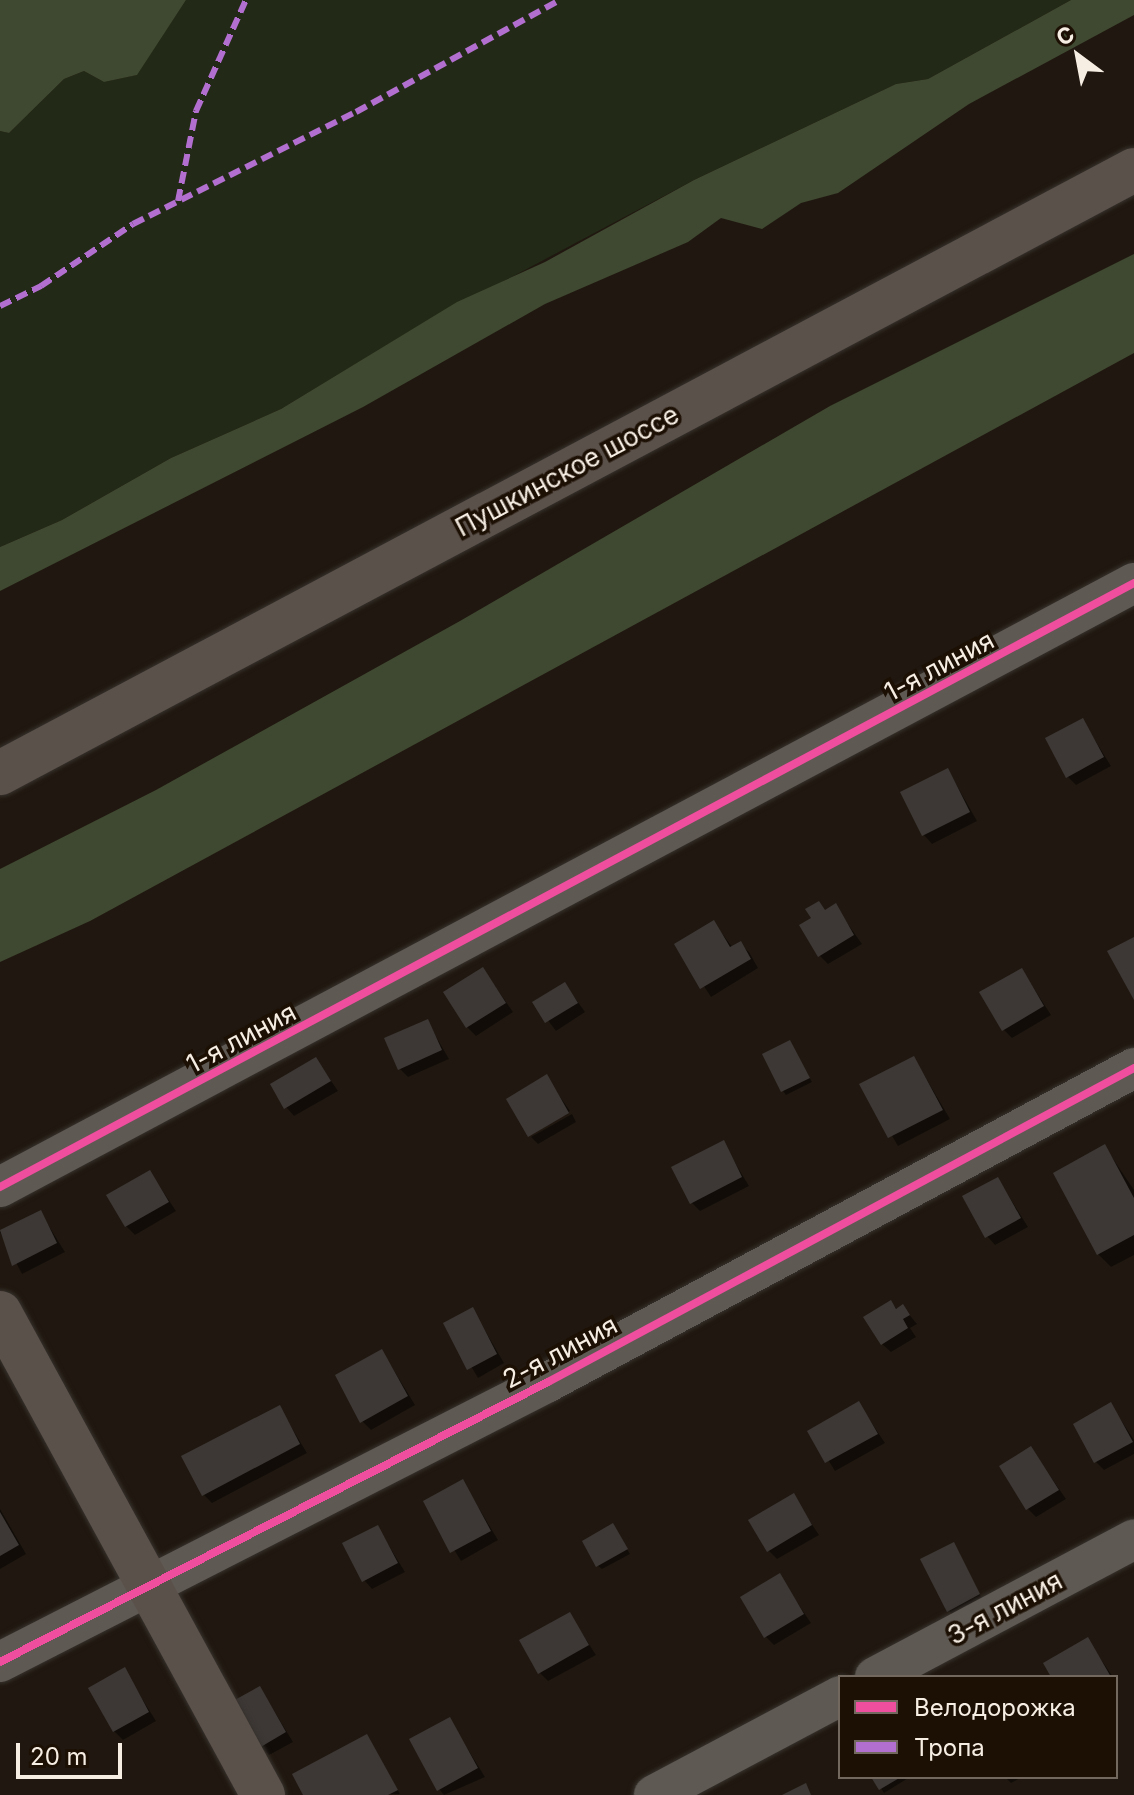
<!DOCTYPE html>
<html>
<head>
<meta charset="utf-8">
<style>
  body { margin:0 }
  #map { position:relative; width:1134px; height:1795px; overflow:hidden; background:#201810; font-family:Inter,sans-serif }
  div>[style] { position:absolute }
  .green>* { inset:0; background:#222916 }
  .forest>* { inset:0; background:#3f4830 }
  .shadow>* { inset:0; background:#0007 }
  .building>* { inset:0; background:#3d3836 }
  .roads { filter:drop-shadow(0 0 2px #37322d) drop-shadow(0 0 2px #37322d) }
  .street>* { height:40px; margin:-20px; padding:0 20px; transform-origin:20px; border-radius:20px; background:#5f5953 }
  .secondary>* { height:44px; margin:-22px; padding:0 22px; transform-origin:22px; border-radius:22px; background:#5b514b }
  .quiet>* { height:6px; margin-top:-3px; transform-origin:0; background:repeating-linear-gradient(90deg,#b36fd0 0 12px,transparent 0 18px) }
  .cycleway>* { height:8px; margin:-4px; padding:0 4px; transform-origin:4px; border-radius:4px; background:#ef4d9e }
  span { translate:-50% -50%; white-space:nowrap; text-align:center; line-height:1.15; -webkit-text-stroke:7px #1c0f03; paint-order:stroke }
  .street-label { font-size:26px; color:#f6ede3 }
  .legend { position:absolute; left:838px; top:1675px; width:280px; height:104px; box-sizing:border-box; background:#1c0f03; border:2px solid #73685d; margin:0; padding:10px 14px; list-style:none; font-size:24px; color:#f6ede3 }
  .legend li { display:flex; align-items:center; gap:16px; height:40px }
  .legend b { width:40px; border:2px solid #73685d }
  .north { position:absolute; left:1038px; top:16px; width:80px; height:80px; -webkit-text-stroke:6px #1c0f03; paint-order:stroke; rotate:328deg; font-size:22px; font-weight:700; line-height:32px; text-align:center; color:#f6ede3 }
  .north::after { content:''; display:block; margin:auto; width:28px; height:36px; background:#f6ede3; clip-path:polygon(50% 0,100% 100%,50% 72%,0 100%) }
  .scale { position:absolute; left:16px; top:1743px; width:106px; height:36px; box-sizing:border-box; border:4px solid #f6ede3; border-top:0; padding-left:10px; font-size:24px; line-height:28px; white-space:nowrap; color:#f6ede3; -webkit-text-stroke:6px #1c0f03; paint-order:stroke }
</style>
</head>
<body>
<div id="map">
  <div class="green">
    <i style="clip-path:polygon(186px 0,1071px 0,928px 79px,896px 84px,694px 180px,410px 331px,281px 409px,171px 458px,62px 520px,0 547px,0 131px,9px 133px,64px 79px,84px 71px,104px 82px,136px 75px)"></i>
  </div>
  <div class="forest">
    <i style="clip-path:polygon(0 0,186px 0,137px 75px,104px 82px,84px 71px,64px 79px,9px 133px,0 131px)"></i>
    <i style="clip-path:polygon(1071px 0,1134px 0,1134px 15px,969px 104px,838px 193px,801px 203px,762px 229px,721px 218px,688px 242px,545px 304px,363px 407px,0 591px,0 547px,62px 520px,171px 458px,281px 409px,457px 302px,545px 262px,694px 180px,896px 84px,928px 79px)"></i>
    <i style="clip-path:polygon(1134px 254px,1134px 353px,90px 921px,0 962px,0 869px,156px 790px,460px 621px,830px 406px)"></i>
  </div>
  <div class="shadow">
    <i style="clip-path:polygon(1083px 721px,1111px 766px,1076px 785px,1067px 776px)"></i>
    <i style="clip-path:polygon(948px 770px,977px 821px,932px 844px,924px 835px)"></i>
    <i style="clip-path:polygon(835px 906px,862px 944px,828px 964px,820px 956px,826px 912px)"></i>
    <i style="clip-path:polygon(714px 923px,733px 948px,740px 944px,749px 952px,758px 968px,711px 997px,677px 945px)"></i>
    <i style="clip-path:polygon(483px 969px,513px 1012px,476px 1036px,467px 1027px)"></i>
    <i style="clip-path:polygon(1022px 970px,1051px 1015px,1012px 1038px,1003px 1029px)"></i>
    <i style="clip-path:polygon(565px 984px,585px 1012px,556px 1031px,535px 1003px)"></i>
    <i style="clip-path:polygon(427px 1021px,449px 1059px,408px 1077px,400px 1069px)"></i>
    <i style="clip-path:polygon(790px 1043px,812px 1082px,786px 1095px,783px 1091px)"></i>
    <i style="clip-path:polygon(914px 1058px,950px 1119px,898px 1146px,862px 1085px)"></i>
    <i style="clip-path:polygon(316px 1059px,338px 1091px,294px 1116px,286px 1107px)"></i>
    <i style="clip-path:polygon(546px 1077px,570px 1111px,529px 1134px)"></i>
    <i style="clip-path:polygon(572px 1114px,576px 1122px,538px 1144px,531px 1137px)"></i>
    <i style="clip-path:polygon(723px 1143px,749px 1186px,700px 1211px,691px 1202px)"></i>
    <i style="clip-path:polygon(1105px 1147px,1134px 1190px,1134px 1255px,1111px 1267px,1098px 1254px)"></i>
    <i style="clip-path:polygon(150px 1172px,176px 1211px,135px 1235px,126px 1226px)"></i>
    <i style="clip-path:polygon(998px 1179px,1028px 1227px,995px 1245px,987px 1236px)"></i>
    <i style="clip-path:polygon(40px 1212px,65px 1252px,22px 1274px,0 1232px)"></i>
    <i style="clip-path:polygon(891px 1303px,898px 1310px,903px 1307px,917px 1324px,910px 1328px,916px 1337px,891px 1352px,882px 1344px)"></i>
    <i style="clip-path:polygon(473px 1310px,504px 1363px,478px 1378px,446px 1324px)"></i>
    <i style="clip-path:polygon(382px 1351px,415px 1405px,371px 1430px,362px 1421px)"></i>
    <i style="clip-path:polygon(859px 1404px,885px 1443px,835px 1471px,810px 1431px)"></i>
    <i style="clip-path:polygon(1111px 1405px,1134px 1440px,1134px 1454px,1104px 1470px,1096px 1462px)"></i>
    <i style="clip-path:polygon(279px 1407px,307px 1453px,212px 1503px,204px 1495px)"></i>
    <i style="clip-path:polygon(1031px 1448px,1066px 1499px,1036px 1517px,1028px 1509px)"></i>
    <i style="clip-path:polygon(463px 1482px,498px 1540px,461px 1561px,425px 1502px)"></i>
    <i style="clip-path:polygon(793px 1496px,819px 1535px,777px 1559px,768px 1550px)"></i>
    <i style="clip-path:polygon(0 1509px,26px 1554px,0 1569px)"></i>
    <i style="clip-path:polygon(613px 1526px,630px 1554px,602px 1569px,598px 1566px)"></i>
    <i style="clip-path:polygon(378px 1528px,405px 1572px,372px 1589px,364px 1580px)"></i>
    <i style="clip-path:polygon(957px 1549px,982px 1599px,952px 1614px,948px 1610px)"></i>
    <i style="clip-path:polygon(779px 1576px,811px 1623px,774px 1645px,766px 1637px)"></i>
    <i style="clip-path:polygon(570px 1615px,596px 1655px,548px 1681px,540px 1673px)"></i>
    <i style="clip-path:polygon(1087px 1639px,1113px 1677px,1053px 1677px)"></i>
    <i style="clip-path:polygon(124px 1670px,156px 1721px,123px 1740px,114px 1731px)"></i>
    <i style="clip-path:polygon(260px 1688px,293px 1742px,269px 1755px,261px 1747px)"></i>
    <i style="clip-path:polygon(449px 1719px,485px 1777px,444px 1795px,439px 1789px)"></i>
    <i style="clip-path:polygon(367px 1736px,400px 1794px,306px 1795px)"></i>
    <i style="clip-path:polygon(873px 1777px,910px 1777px,884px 1793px)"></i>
    <i style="clip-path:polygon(1005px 1777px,1022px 1777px,1011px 1783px)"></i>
  </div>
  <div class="building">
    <i style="clip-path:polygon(1083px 718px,1104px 757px,1066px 778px,1045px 738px)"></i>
    <i style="clip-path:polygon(948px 768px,970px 812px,922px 836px,900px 792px)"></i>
    <i style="clip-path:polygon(819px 901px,825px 910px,836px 903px,854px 935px,818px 957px,799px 925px,811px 918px,805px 909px)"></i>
    <i style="clip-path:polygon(714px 920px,730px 947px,741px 941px,751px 959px,700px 989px,674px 944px)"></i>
    <i style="clip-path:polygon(1134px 937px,1134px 1000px,1107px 951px)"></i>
    <i style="clip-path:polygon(483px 967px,506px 1003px,466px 1028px,443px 992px)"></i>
    <i style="clip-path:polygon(1022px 968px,1044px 1006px,1002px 1031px,979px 992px)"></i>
    <i style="clip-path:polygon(565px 982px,578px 1003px,545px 1023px,532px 1002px)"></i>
    <i style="clip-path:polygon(428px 1019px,442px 1050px,398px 1070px,384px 1038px)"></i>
    <i style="clip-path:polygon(790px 1040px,810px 1078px,781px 1092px,762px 1054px)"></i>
    <i style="clip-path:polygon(914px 1056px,943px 1110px,888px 1138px,859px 1084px)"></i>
    <i style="clip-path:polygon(316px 1057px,331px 1081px,284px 1109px,270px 1084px)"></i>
    <i style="clip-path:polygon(547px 1074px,569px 1113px,528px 1137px,506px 1099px)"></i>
    <i style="clip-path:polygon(724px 1140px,742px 1177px,690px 1204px,671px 1167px)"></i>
    <i style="clip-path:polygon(1105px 1144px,1134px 1198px,1134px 1235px,1097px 1255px,1053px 1173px)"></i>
    <i style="clip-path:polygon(150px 1170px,169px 1202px,125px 1227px,106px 1195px)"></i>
    <i style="clip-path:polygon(998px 1177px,1021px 1218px,985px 1238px,962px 1196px)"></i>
    <i style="clip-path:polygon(41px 1210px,57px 1243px,12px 1266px,0 1230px)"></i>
    <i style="clip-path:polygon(891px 1300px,896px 1309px,903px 1304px,910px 1315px,903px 1319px,908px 1328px,881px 1345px,863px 1317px)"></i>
    <i style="clip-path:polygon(473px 1307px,497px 1354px,467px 1370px,443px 1323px)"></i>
    <i style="clip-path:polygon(382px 1349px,408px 1396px,360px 1423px,335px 1375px)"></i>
    <i style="clip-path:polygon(859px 1401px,878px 1434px,825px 1463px,807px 1431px)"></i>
    <i style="clip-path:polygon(1111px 1402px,1133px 1442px,1094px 1463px,1073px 1424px)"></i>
    <i style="clip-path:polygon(280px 1405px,300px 1444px,202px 1496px,181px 1456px)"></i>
    <i style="clip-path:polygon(1031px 1446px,1059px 1490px,1026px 1510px,999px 1466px)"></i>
    <i style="clip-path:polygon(463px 1479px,491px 1531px,450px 1553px,423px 1501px)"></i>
    <i style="clip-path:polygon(794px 1493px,812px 1525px,767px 1552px,748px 1520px)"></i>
    <i style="clip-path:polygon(0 1512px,19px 1545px,0 1556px)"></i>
    <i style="clip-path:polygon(613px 1523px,628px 1549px,596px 1567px,582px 1541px)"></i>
    <i style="clip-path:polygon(378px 1525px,398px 1563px,362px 1582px,342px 1543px)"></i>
    <i style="clip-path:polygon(954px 1542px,980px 1594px,947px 1612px,920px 1559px)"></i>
    <i style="clip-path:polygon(780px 1573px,804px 1614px,764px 1638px,740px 1597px)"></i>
    <i style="clip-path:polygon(570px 1612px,589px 1645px,538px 1674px,519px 1640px)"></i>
    <i style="clip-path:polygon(1088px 1637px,1111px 1677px,1051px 1677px,1043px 1663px)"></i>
    <i style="clip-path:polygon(125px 1667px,149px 1712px,113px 1732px,88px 1688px)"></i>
    <i style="clip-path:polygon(260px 1686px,286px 1732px,259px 1748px,233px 1701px)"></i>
    <i style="clip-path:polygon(450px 1717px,478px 1768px,437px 1791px,409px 1739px)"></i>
    <i style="clip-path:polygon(367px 1734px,398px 1790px,388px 1795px,303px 1795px,292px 1774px)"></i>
    <i style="clip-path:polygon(871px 1777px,901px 1777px,879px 1790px)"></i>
    <i style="clip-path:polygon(806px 1783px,811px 1795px,782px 1795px)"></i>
  </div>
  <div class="roads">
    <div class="street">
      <i style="left:0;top:1187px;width:1285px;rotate:-28.04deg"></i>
      <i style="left:0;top:1662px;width:615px;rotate:-27.06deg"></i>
      <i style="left:548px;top:1382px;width:665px;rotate:-28.18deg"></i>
      <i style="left:875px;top:1677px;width:293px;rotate:-28deg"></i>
      <i style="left:654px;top:1795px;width:211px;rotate:-28deg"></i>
    </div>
    <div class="secondary">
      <i style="left:0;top:773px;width:1284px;rotate:-28deg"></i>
      <i style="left:0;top:1313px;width:549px;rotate:61.38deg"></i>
    </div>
  </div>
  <div class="quiet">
    <i style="left:178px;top:201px;width:92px;rotate:-78.7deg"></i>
    <i style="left:196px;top:111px;width:122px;rotate:-65.8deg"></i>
    <i style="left:0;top:306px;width:46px;rotate:-26deg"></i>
    <i style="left:41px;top:286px;width:111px;rotate:-34deg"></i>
    <i style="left:133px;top:224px;width:250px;rotate:-26.7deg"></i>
    <i style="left:356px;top:112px;width:233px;rotate:-28.8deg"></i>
  </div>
  <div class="cycleway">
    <i style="left:0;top:1187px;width:1285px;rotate:-28.04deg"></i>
    <i style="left:0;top:1662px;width:615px;rotate:-27.06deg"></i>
    <i style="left:548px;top:1382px;width:665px;rotate:-28.18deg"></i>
  </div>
  <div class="street-label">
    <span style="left:567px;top:471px;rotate:-28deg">Пушкинское шоссе</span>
    <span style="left:939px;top:666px;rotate:-28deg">1-я линия</span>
    <span style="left:241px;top:1038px;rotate:-28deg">1-я линия</span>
    <span style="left:560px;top:1352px;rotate:-28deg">2-я линия</span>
    <span style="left:1005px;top:1608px;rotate:-28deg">3-я линия</span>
  </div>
  <ul class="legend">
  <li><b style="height:10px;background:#ef4d9e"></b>Велодорожка</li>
  <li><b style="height:10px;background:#b36fd0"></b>Тропа</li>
  </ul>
  <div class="north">С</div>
  <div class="scale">20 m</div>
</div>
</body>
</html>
